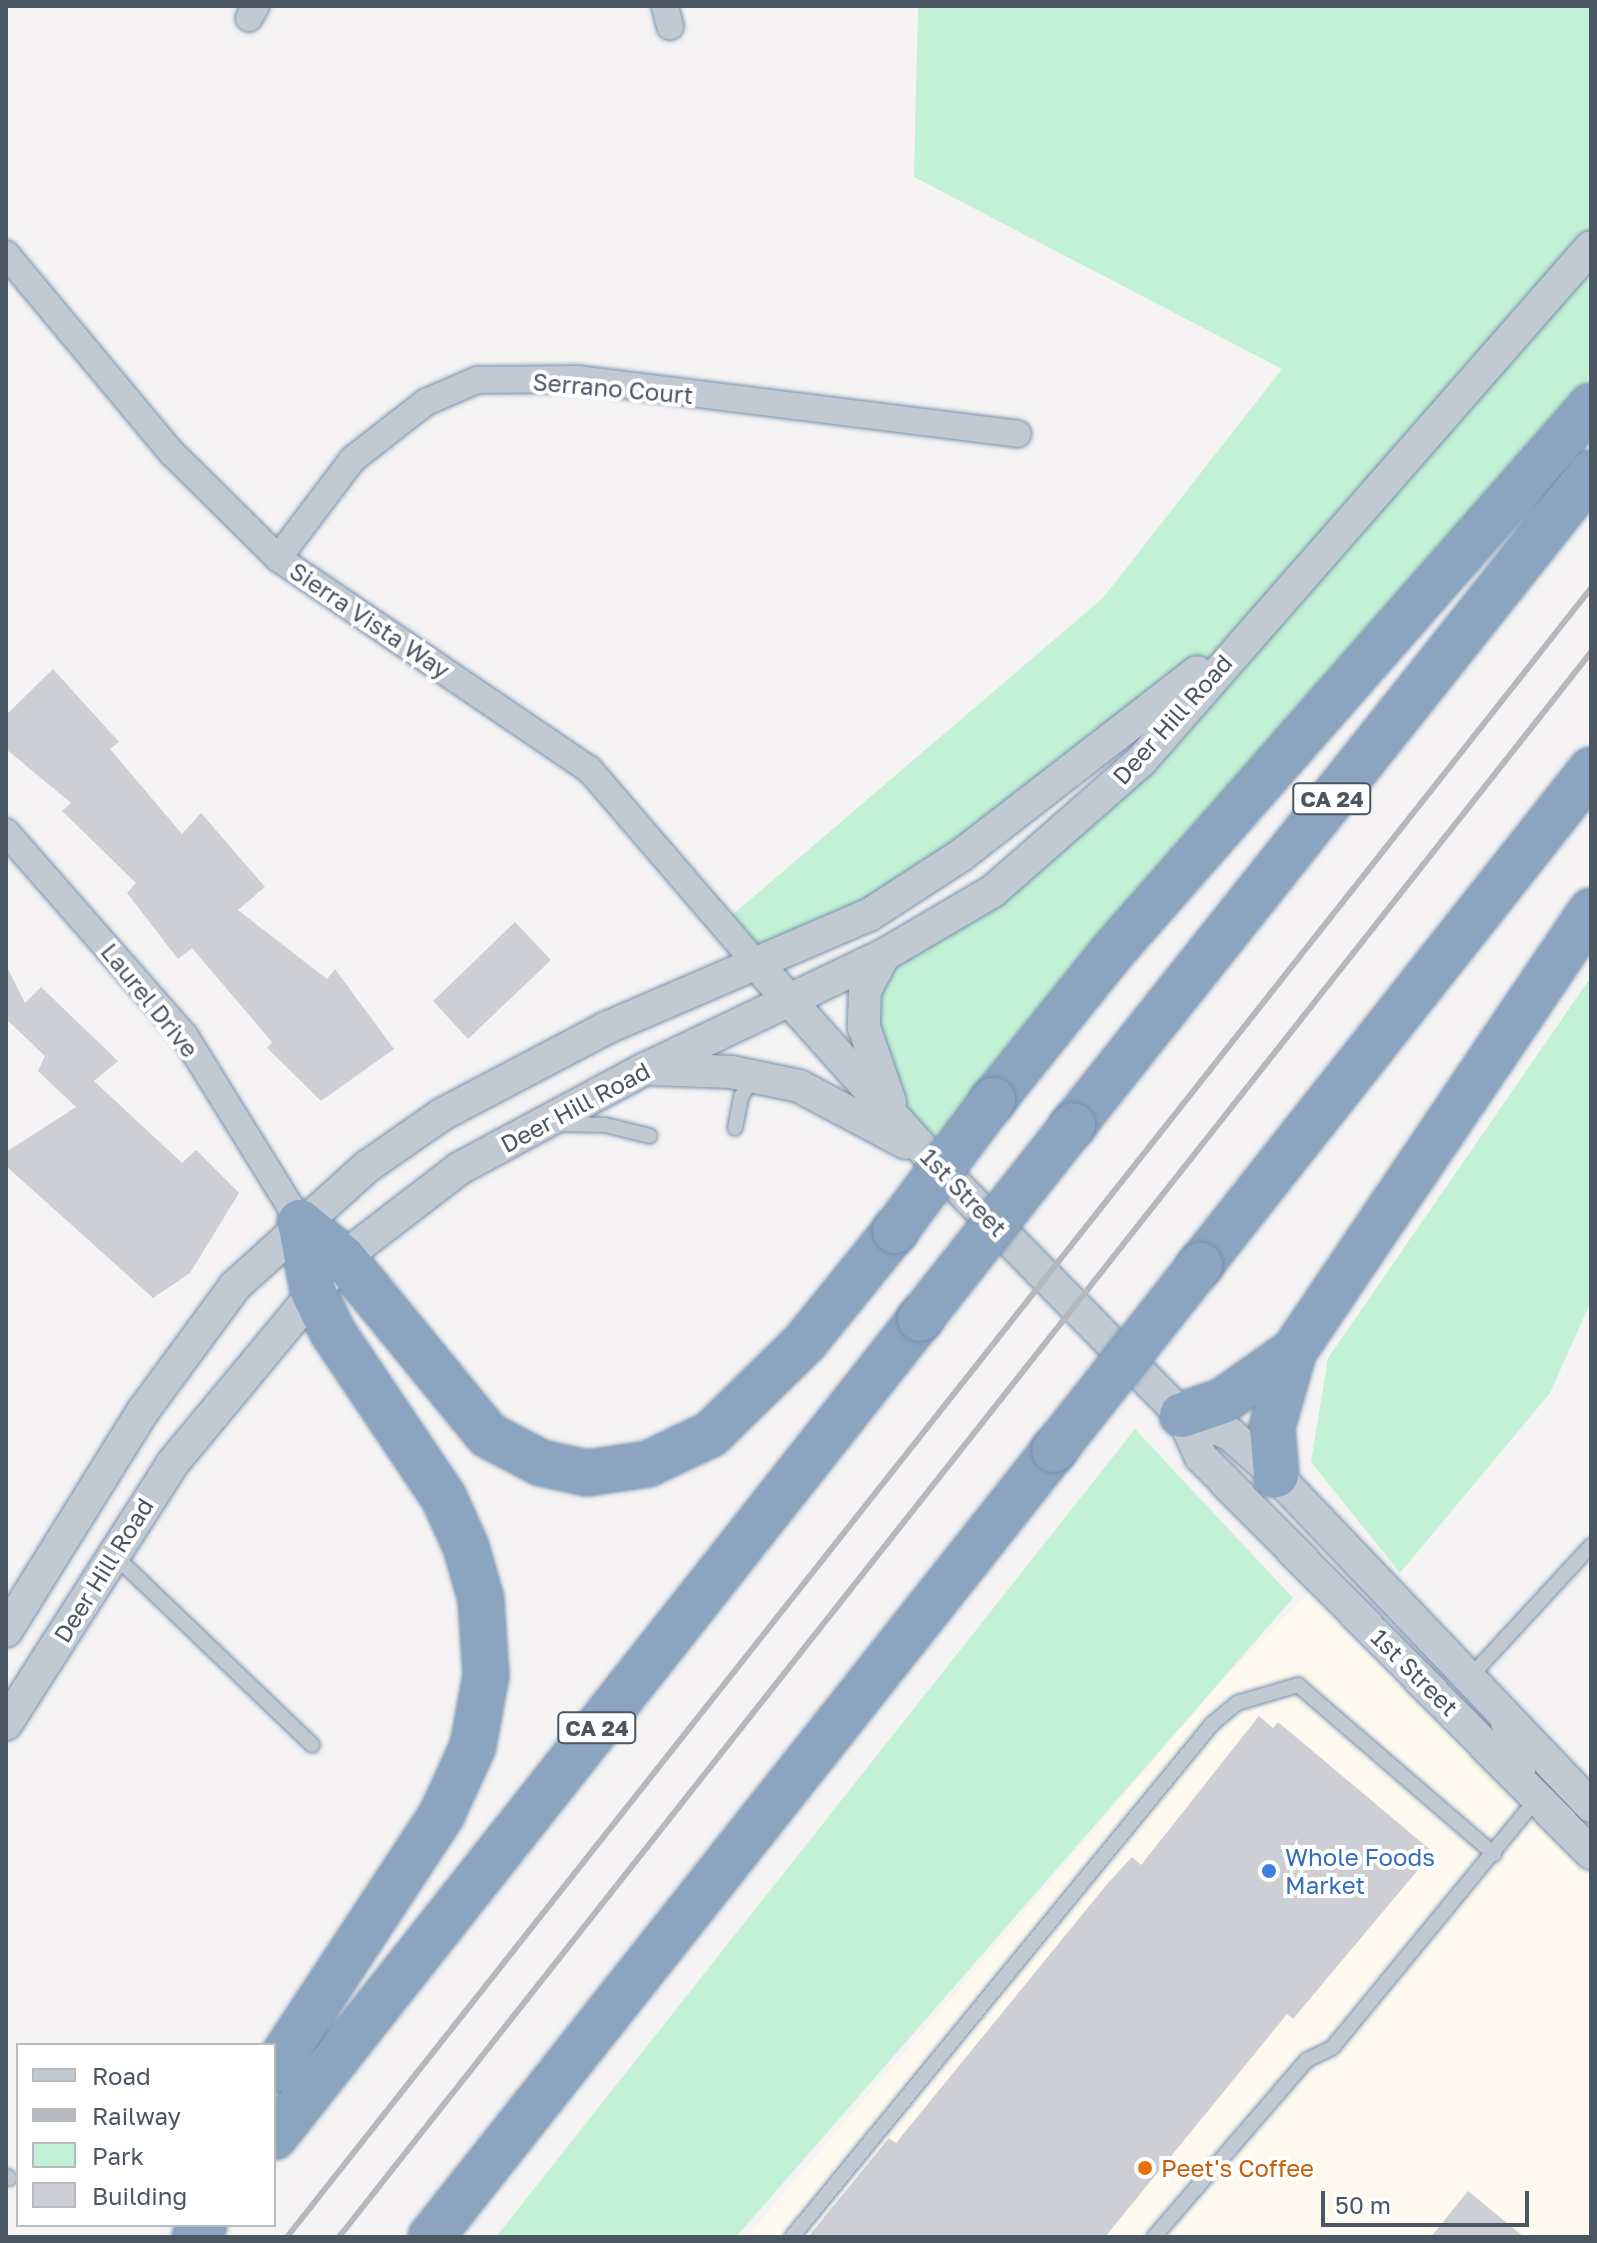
<!DOCTYPE html>
<html>
<head>
<meta charset="utf-8">
<style>
  body { margin:0 }
  #map { position:relative; width:1597px; height:2243px; overflow:hidden; background:#f5f3f3; font-family:"Golos Text",sans-serif }
  div>[style] { position:absolute }
  .commercial>* { inset:0; background:#fdf9ef }
  .green>* { inset:0; background:#c3f1d5 }
  .building>* { inset:0; background:#cdcfd5 }
  .roads { filter:drop-shadow(0 0 2px #7690ad) drop-shadow(0 0 2px #7690ad) }
  .service>* { height:14px; margin:-7px; padding:0 7px; transform-origin:7px; border-radius:7px; background:#c1cad2 }
  .minor>* { height:26px; margin:-13px; padding:0 13px; transform-origin:13px; border-radius:13px; background:#c1cad2 }
  .tertiary>* { height:32px; margin:-16px; padding:0 16px; transform-origin:16px; border-radius:16px; background:#c1cad2 }
  .motorway>* { height:44px; margin:-22px; padding:0 22px; transform-origin:22px; border-radius:22px; background:#8ba5c1 }
  .rail>* { height:6px; margin:-3px; padding:0 3px; transform-origin:3px; border-radius:3px; background:#b5b8bd }
  .bridges { filter:drop-shadow(0 0 2px #7690ad) drop-shadow(0 0 2px #7690ad) }
  .motorway-bridge>* { height:44px; margin:-22px; padding:0 22px; transform-origin:22px; border-radius:22px; background:#8ba5c1 }
  .dots>* { width:22px; height:22px; translate:-50% -50%; box-sizing:border-box; border:4px solid #fff; border-radius:50% }
  span { translate:-50% -50%; white-space:nowrap; text-align:center; line-height:1.15; -webkit-text-stroke:8px #fff; paint-order:stroke }
  .shield-label span { padding:2px 6px; background:#fff; border:2px solid; border-radius:6px; -webkit-text-stroke-width:0 }
  .shield-label { font-size:22px; color:#4a5661; font-weight:700 }
  .street-label { font-size:24px; color:#4a5661 }
  .shop-label { font-size:24px; color:#366cbe }
  .left { translate:0 -50%; text-align:left }
  .food-label { font-size:24px; color:#c56008 }
  .frame { position:absolute; inset:0; border:8px solid #4a5661; pointer-events:none }
  .legend { position:absolute; left:16px; top:2043px; width:260px; height:184px; box-sizing:border-box; background:#fff; border:2px solid #b7bbc0; margin:0; padding:10px 14px; list-style:none; font-size:24px; color:#4a5661 }
  .legend li { display:flex; align-items:center; gap:16px; height:40px }
  .legend b { width:40px; border:2px solid #b7bbc0 }
  .scale { position:absolute; left:1321px; top:2191px; width:208px; height:36px; box-sizing:border-box; border:4px solid #4a5661; border-top:0; padding-left:10px; font-size:24px; line-height:28px; white-space:nowrap; color:#4a5661; -webkit-text-stroke:6px #fff; paint-order:stroke }
</style>
</head>
<body>
<div id="map">
  <div class="commercial">
    <i style="clip-path:polygon(1314px 1588px,1591px 1868px,1591px 2237px,747px 2237px,1219px 1684px)"></i>
  </div>
  <div class="green">
    <i style="clip-path:polygon(918px 6px,1591px 6px,1591px 376px,928px 1154px,864px 1027px,884px 955px,993px 891px,1257px 624px,960px 856px,755px 962px,724px 922px,1103px 598px,1282px 369px,914px 177px)"></i>
    <i style="clip-path:polygon(1591px 977px,1591px 1301px,1550px 1393px,1400px 1573px,1311px 1462px,1328px 1358px)"></i>
    <i style="clip-path:polygon(1135px 1429px,1293px 1598px,736px 2237px,496px 2237px)"></i>
  </div>
  <div class="building">
    <i style="clip-path:polygon(53px 669px,119px 742px,110px 749px,182px 834px,201px 813px,265px 887px,238px 910px,327px 979px,335px 969px,394px 1049px,321px 1101px,267px 1048px,272px 1042px,192px 948px,178px 959px,127px 893px,136px 883px,62px 811px,71px 803px,6px 749px,6px 715px)"></i>
    <i style="clip-path:polygon(515px 922px,551px 960px,468px 1039px,433px 1001px)"></i>
    <i style="clip-path:polygon(6px 965px,25px 1003px,41px 987px,118px 1061px,94px 1081px,182px 1163px,196px 1150px,239px 1193px,190px 1273px,153px 1298px,6px 1166px,6px 1152px,76px 1107px,38px 1071px,45px 1056px,6px 1019px)"></i>
    <i style="clip-path:polygon(1259px 1716px,1273px 1728px,1278px 1722px,1433px 1852px,1293px 2019px,1287px 2014px,1105px 2237px,808px 2237px,889px 2138px,896px 2143px,1108px 1883px,1132px 1857px,1141px 1865px)"></i>
    <i style="clip-path:polygon(1468px 2191px,1524px 2237px,1431px 2237px)"></i>
  </div>
  <div class="roads">
    <div class="service">
      <i style="left:560px;top:1124px;width:45px;rotate:1.3deg"></i>
      <i style="left:605px;top:1125px;width:46px;rotate:13.7deg"></i>
      <i style="left:735px;top:1128px;width:32px;rotate:-79deg"></i>
      <i style="left:741px;top:1097px;width:24px;rotate:-57deg"></i>
      <i style="left:113px;top:1554px;width:276px;rotate:43.8deg"></i>
      <i style="left:1469px;top:1678px;width:180px;rotate:-47.3deg"></i>
      <i style="left:1498px;top:1725px;width:55px;rotate:56.9deg"></i>
      <i style="left:6px;top:2176px;width:4px;rotate:34deg"></i>
      <i style="left:792px;top:2237px;width:663px;rotate:-50.69deg"></i>
      <i style="left:1212px;top:1724px;width:33px;rotate:-40deg"></i>
      <i style="left:1237px;top:1703px;width:64px;rotate:-16.4deg"></i>
      <i style="left:1298px;top:1685px;width:259px;rotate:40.8deg"></i>
      <i style="left:1154px;top:2237px;width:234px;rotate:-49.2deg"></i>
      <i style="left:1307px;top:2060px;width:28px;rotate:-26deg"></i>
      <i style="left:1332px;top:2048px;width:323px;rotate:-50.6deg"></i>
    </div>
    <div class="minor">
      <i style="left:665px;top:6px;width:21px;rotate:76deg"></i>
      <i style="left:249px;top:18px;width:14px;rotate:-60deg"></i>
      <i style="left:6px;top:254px;width:259px;rotate:50.2deg"></i>
      <i style="left:172px;top:453px;width:149px;rotate:44.7deg"></i>
      <i style="left:278px;top:558px;width:376px;rotate:34.2deg"></i>
      <i style="left:589px;top:769px;width:255px;rotate:49.3deg"></i>
      <i style="left:278px;top:558px;width:124px;rotate:-52.9deg"></i>
      <i style="left:353px;top:459px;width:93px;rotate:-38deg"></i>
      <i style="left:426px;top:402px;width:56px;rotate:-23.3deg"></i>
      <i style="left:477px;top:380px;width:101px;rotate:-0.6deg"></i>
      <i style="left:578px;top:379px;width:443px;rotate:7.1deg"></i>
      <i style="left:6px;top:832px;width:270px;rotate:48.8deg"></i>
      <i style="left:184px;top:1035px;width:220px;rotate:58.2deg"></i>
    </div>
    <div class="tertiary">
      <i style="left:884px;top:955px;width:40px;rotate:118deg"></i>
      <i style="left:865px;top:990px;width:37px;rotate:92deg"></i>
      <i style="left:864px;top:1027px;width:79px;rotate:70.9deg"></i>
      <i style="left:755px;top:962px;width:283px;rotate:48.1deg"></i>
      <i style="left:944px;top:1173px;width:339px;rotate:45.5deg"></i>
      <i style="left:1182px;top:1415px;width:46px;rotate:65.7deg"></i>
      <i style="left:1201px;top:1457px;width:556px;rotate:45.44deg"></i>
      <i style="left:653px;top:1069px;width:78px;rotate:2.2deg"></i>
      <i style="left:731px;top:1072px;width:69px;rotate:11.6deg"></i>
      <i style="left:799px;top:1086px;width:121px;rotate:28deg"></i>
      <i style="left:1182px;top:1415px;width:52px;rotate:21.6deg"></i>
      <i style="left:1230px;top:1434px;width:62px;rotate:41.7deg"></i>
      <i style="left:1276px;top:1475px;width:457px;rotate:46.4deg"></i>
      <i style="left:6px;top:1631px;width:259px;rotate:-58.1deg"></i>
      <i style="left:143px;top:1411px;width:155px;rotate:-53.6deg"></i>
      <i style="left:235px;top:1286px;width:179px;rotate:-42.1deg"></i>
      <i style="left:368px;top:1166px;width:89px;rotate:-34.9deg"></i>
      <i style="left:441px;top:1115px;width:187px;rotate:-27.8deg"></i>
      <i style="left:606px;top:1028px;width:286px;rotate:-23.3deg"></i>
      <i style="left:869px;top:915px;width:108px;rotate:-33deg"></i>
      <i style="left:960px;top:856px;width:300px;rotate:-37.8deg"></i>
      <i style="left:6px;top:1724px;width:308px;rotate:-57.4deg"></i>
      <i style="left:172px;top:1464px;width:268px;rotate:-50.3deg"></i>
      <i style="left:343px;top:1258px;width:148px;rotate:-37.6deg"></i>
      <i style="left:460px;top:1168px;width:210px;rotate:-28.2deg"></i>
      <i style="left:645px;top:1069px;width:265px;rotate:-25.5deg"></i>
      <i style="left:884px;top:955px;width:126px;rotate:-30.4deg"></i>
      <i style="left:993px;top:891px;width:197px;rotate:-41.3deg"></i>
      <i style="left:1141px;top:761px;width:683px;rotate:-48.8deg"></i>
    </div>
    <div class="motorway">
      <i style="left:993px;top:1100px;width:189px;rotate:-51.2deg"></i>
      <i style="left:1111px;top:953px;width:728px;rotate:-48.73deg"></i>
      <i style="left:1073px;top:1125px;width:833px;rotate:-51.53deg"></i>
      <i style="left:300px;top:1222px;width:56px;rotate:39.9deg"></i>
      <i style="left:343px;top:1258px;width:229px;rotate:50.7deg"></i>
      <i style="left:488px;top:1435px;width:60px;rotate:27.8deg"></i>
      <i style="left:541px;top:1463px;width:47px;rotate:12.3deg"></i>
      <i style="left:587px;top:1473px;width:62px;rotate:-8.4deg"></i>
      <i style="left:648px;top:1464px;width:70px;rotate:-25.5deg"></i>
      <i style="left:711px;top:1434px;width:130px;rotate:-44.4deg"></i>
      <i style="left:804px;top:1343px;width:144px;rotate:-50.9deg"></i>
      <i style="left:1200px;top:1265px;width:631px;rotate:-51.69deg"></i>
      <i style="left:1182px;top:1415px;width:43px;rotate:-18.9deg"></i>
      <i style="left:1223px;top:1401px;width:87px;rotate:-35.2deg"></i>
      <i style="left:1276px;top:1475px;width:48px;rotate:-94.8deg"></i>
      <i style="left:1272px;top:1427px;width:79px;rotate:-73.9deg"></i>
      <i style="left:1294px;top:1351px;width:531px;rotate:-55.98deg"></i>
      <i style="left:274px;top:2070px;width:306px;rotate:-56.7deg"></i>
      <i style="left:442px;top:1814px;width:75px;rotate:-65.5deg"></i>
      <i style="left:473px;top:1746px;width:72px;rotate:-79.6deg"></i>
      <i style="left:486px;top:1675px;width:76px;rotate:-93.8deg"></i>
      <i style="left:481px;top:1599px;width:54px;rotate:-106.1deg"></i>
      <i style="left:466px;top:1547px;width:54px;rotate:-114.2deg"></i>
      <i style="left:444px;top:1498px;width:199px;rotate:-123.9deg"></i>
      <i style="left:333px;top:1333px;width:47px;rotate:-115.5deg"></i>
      <i style="left:313px;top:1291px;width:70px;rotate:-100.7deg"></i>
      <i style="left:274px;top:2137px;width:1042px;rotate:-51.7deg"></i>
      <i style="left:195px;top:2237px;width:15px;rotate:-53deg"></i>
      <i style="left:431px;top:2237px;width:1004px;rotate:-51.63deg"></i>
    </div>
  </div>
  <div class="rail">
    <i style="left:287px;top:2237px;width:2102px;rotate:-51.66deg"></i>
    <i style="left:339px;top:2237px;width:2020px;rotate:-51.69deg"></i>
  </div>
  <div class="bridges">
    <div class="motorway-bridge">
      <i style="left:895px;top:1231px;width:164px;rotate:-53.2deg"></i>
      <i style="left:920px;top:1319px;width:247px;rotate:-51.7deg"></i>
      <i style="left:1054px;top:1450px;width:236px;rotate:-51.7deg"></i>
    </div>
  </div>
  <div class="dots">
    <i style="left:1269px;top:1871px;background:#3f7fe0"></i>
    <i style="left:1145px;top:2168px;background:#e8710a"></i>
  </div>
  <div class="shield-label">
    <span style="left:1332px;top:799px">CA 24</span>
    <span style="left:597px;top:1728px">CA 24</span>
  </div>
  <div class="street-label">
    <span style="left:613px;top:388px;rotate:5deg">Serrano Court</span>
    <span style="left:370px;top:620px;rotate:34deg">Sierra Vista Way</span>
    <span style="left:1172px;top:719px;rotate:-48deg">Deer Hill Road</span>
    <span style="left:150px;top:1000px;rotate:51deg">Laurel Drive</span>
    <span style="left:575px;top:1107px;rotate:-28deg">Deer Hill Road</span>
    <span style="left:964px;top:1192px;rotate:46deg">1st Street</span>
    <span style="left:103px;top:1570px;rotate:-58deg">Deer Hill Road</span>
    <span style="left:1415px;top:1672px;rotate:45deg">1st Street</span>
  </div>
  <div class="shop-label">
    <span class="left" style="left:1285px;top:1871px">Whole Foods<br>Market</span>
  </div>
  <div class="food-label">
    <span class="left" style="left:1161px;top:2168px">Peet's Coffee</span>
  </div>
  <div class="frame"></div>
  <ul class="legend">
  <li><b style="height:10px;background:#c1cad2"></b>Road</li>
  <li><b style="height:10px;background:#b5b8bd"></b>Railway</li>
  <li><b style="height:22px;background:#c3f1d5"></b>Park</li>
  <li><b style="height:22px;background:#cdcfd5"></b>Building</li>
  </ul>
  <div class="scale">50 m</div>
</div>
</body>
</html>
